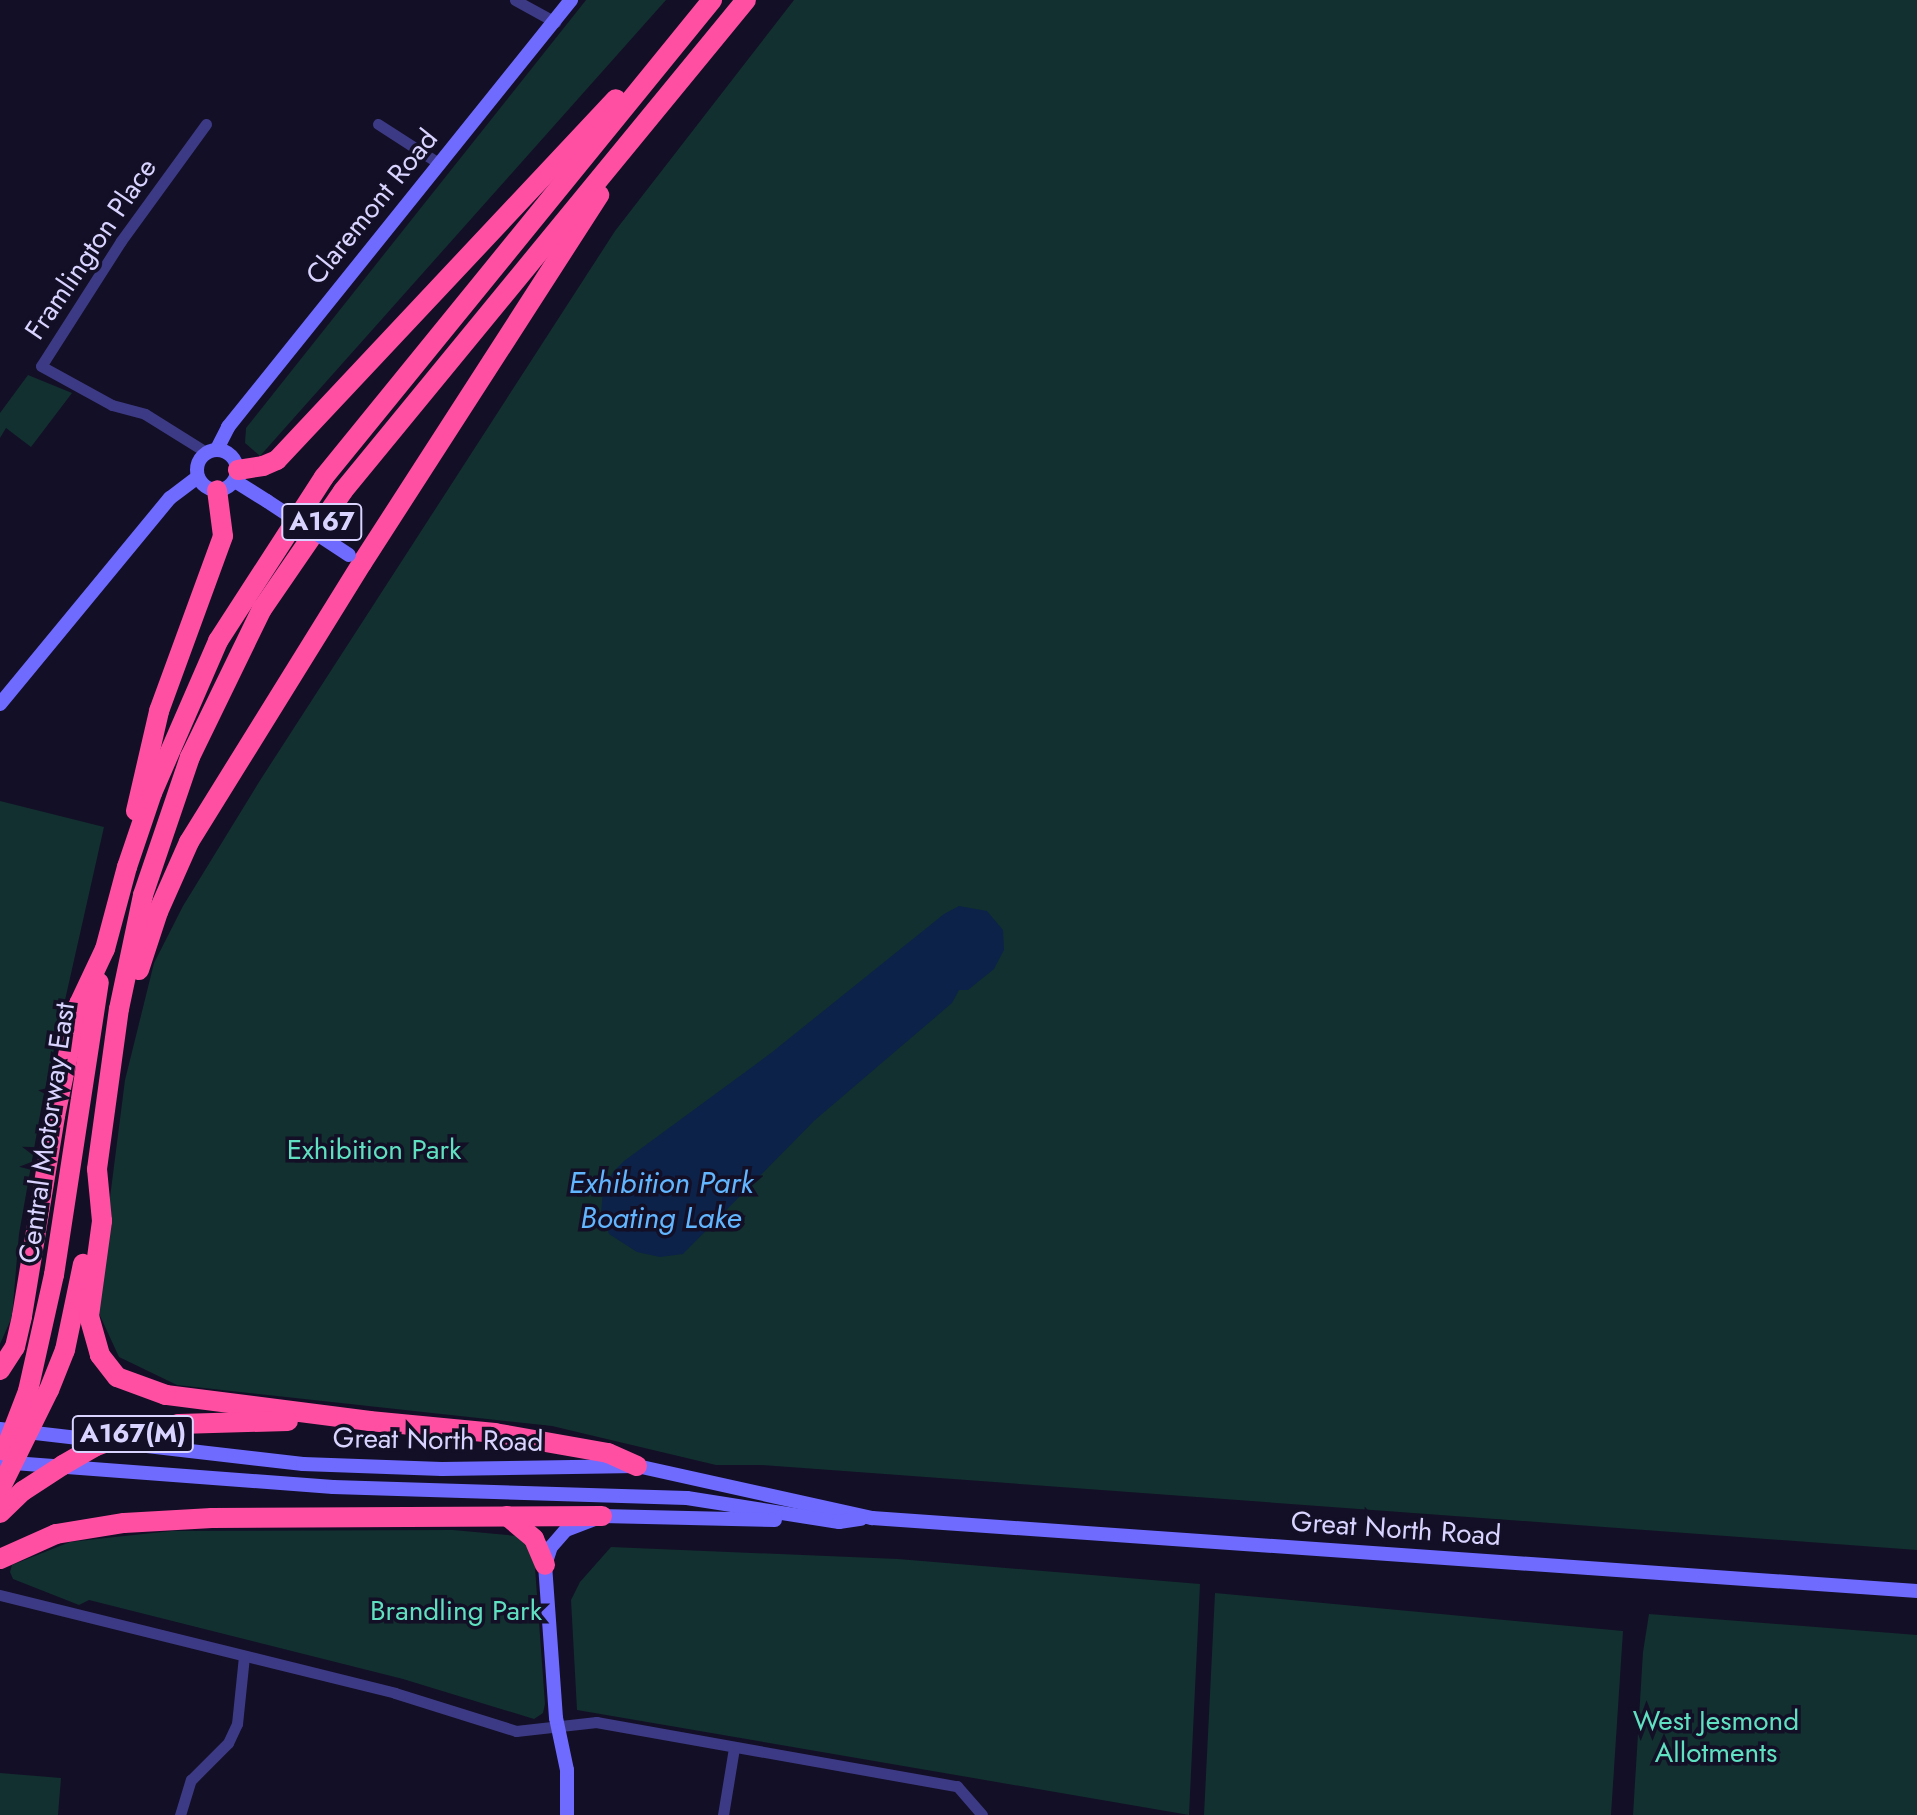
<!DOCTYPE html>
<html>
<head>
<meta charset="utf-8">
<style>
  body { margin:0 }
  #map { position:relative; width:1917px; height:1815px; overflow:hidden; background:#130f26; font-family:Jost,sans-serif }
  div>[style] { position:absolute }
  .green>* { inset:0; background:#12302f }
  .water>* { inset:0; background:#0c2248 }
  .street>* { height:11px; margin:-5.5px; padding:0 5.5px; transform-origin:5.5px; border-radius:5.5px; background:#3d3a85 }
  .secondary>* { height:14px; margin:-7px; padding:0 7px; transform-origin:7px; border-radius:7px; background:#6f6bff }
  .secondary>.ring { margin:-7px; padding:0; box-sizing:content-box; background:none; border:14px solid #6f6bff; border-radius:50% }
  .highway>* { height:20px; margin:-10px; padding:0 10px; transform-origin:10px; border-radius:10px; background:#ff4fa3 }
  .secondary-bridge>* { height:14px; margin:-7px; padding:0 7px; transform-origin:7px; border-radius:7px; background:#6f6bff }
  .highway-bridge>* { height:20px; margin:-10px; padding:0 10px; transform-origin:10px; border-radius:10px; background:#ff4fa3 }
  span { translate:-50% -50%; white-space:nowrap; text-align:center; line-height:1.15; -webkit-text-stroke:7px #130f26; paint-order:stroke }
  .shield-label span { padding:2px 6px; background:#130f26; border:2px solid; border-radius:6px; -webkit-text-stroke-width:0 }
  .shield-label { font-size:26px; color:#d9d4ff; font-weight:700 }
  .street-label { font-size:28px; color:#d9d4ff }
  .park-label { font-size:28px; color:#5fe0c0 }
  .water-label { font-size:30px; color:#62b6ff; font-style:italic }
</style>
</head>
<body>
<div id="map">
  <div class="green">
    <i style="clip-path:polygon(586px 0,666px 0,260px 456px,245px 443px,246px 428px)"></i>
    <i style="clip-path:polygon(794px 0,1917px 0,1917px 1550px,762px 1465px,716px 1465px,552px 1426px,177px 1385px,119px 1357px,96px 1307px,125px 1080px,154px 963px,183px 906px,259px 782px,615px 231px)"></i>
    <i style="clip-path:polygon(28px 375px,72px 393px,31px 447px,6px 428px,0 438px,0 413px)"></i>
    <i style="clip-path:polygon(0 801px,104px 827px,43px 1098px,19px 1234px,12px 1317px,0 1344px)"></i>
    <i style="clip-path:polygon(453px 1530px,517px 1536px,534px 1554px,545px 1704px,543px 1713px,534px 1719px,403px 1679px,89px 1600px,79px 1605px,13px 1579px,10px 1572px,12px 1565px,70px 1542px,115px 1537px,172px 1531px)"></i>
    <i style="clip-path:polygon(611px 1547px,898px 1559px,1200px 1584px,1189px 1815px,577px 1710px,571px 1600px,580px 1582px)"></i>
    <i style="clip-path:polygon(1215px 1593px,1623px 1631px,1611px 1815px,1204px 1815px)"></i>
    <i style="clip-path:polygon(1649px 1614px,1917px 1635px,1917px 1815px,1633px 1815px,1643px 1652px)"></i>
    <i style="clip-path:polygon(0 1773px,61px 1778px,58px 1815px,0 1815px)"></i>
  </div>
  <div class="water">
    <i style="clip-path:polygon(959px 906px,987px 911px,1003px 930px,1004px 950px,994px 969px,968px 990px,959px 990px,952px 1003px,815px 1120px,683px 1254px,660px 1257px,637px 1252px,609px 1234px,601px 1213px,603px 1192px,613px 1172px,624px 1161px,771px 1053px,944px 914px)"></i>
  </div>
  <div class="street">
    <i style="left:515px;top:0;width:46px;rotate:28.8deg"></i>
    <i style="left:206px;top:124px;width:145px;rotate:126deg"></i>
    <i style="left:121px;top:241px;width:148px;rotate:122.6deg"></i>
    <i style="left:41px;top:366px;width:81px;rotate:28.8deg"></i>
    <i style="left:112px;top:405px;width:34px;rotate:15deg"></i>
    <i style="left:145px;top:414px;width:72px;rotate:31.9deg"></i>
    <i style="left:378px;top:124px;width:74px;rotate:32.8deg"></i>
    <i style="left:0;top:1595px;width:407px;rotate:13.9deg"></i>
    <i style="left:395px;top:1693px;width:127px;rotate:17.4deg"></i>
    <i style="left:516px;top:1731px;width:81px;rotate:-6.4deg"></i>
    <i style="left:596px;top:1722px;width:367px;rotate:10.1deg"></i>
    <i style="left:957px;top:1786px;width:38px;rotate:49deg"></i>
    <i style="left:180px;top:1815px;width:37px;rotate:-73deg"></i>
    <i style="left:191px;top:1780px;width:52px;rotate:-45deg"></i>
    <i style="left:228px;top:1743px;width:21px;rotate:-65deg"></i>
    <i style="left:237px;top:1724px;width:68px;rotate:-84.1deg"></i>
    <i style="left:723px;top:1815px;width:68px;rotate:-80.7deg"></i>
  </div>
  <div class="secondary">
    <i style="left:217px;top:449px;width:25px;rotate:-63deg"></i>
    <i style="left:228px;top:427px;width:548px;rotate:-51.23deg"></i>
    <i class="ring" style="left:197px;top:450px;width:26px;height:26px"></i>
    <i style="left:235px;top:481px;width:38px;rotate:32deg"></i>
    <i style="left:0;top:704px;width:267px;rotate:-50.5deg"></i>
    <i style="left:170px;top:498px;width:35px;rotate:-37deg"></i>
    <i style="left:0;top:1429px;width:305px;rotate:6.6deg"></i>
    <i style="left:303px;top:1464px;width:139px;rotate:2.1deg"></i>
    <i style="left:442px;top:1469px;width:195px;rotate:-0.9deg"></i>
    <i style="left:637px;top:1466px;width:241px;rotate:12.5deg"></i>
    <i style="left:872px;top:1518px;width:1048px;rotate:4deg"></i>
    <i style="left:0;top:1462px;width:334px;rotate:4.3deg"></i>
    <i style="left:333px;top:1487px;width:354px;rotate:1.8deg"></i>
    <i style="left:687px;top:1498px;width:154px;rotate:9deg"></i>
    <i style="left:839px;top:1522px;width:22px;rotate:-8deg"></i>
    <i style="left:567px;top:1815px;width:45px;rotate:-90deg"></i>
    <i style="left:567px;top:1770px;width:53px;rotate:-101.9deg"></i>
    <i style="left:556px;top:1718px;width:153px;rotate:-94.1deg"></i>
    <i style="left:545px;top:1565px;width:19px;rotate:-72deg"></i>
    <i style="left:551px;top:1547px;width:23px;rotate:-49deg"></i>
    <i style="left:566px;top:1530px;width:39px;rotate:-21deg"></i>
    <i style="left:602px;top:1516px;width:173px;rotate:1.3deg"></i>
  </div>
  <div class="highway">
    <i style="left:238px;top:470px;width:25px;rotate:-9deg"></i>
    <i style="left:263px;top:466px;width:15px;rotate:-23deg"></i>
    <i style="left:277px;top:460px;width:495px;rotate:-46.8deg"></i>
    <i style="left:136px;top:811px;width:103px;rotate:-77deg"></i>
    <i style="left:159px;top:711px;width:186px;rotate:-69.9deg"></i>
    <i style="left:223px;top:536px;width:46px;rotate:-97.4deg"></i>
    <i style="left:139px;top:970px;width:61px;rotate:-71.9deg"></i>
    <i style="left:158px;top:912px;width:77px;rotate:-66.1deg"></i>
    <i style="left:189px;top:842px;width:328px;rotate:-58.2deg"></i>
    <i style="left:362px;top:563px;width:438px;rotate:-57.2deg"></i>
    <i style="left:0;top:1370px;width:27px;rotate:-57deg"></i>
    <i style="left:15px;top:1347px;width:32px;rotate:-77deg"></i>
    <i style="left:22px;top:1316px;width:203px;rotate:-80.6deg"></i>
    <i style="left:55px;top:1116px;width:115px;rotate:-77.9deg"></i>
    <i style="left:79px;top:1004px;width:61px;rotate:-64.7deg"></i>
    <i style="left:105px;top:949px;width:85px;rotate:-75deg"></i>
    <i style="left:127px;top:867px;width:78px;rotate:-71.3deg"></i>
    <i style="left:152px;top:793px;width:166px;rotate:-66.5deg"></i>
    <i style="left:218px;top:641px;width:195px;rotate:-57.1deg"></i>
    <i style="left:324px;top:477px;width:615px;rotate:-50.87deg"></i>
    <i style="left:49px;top:1390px;width:43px;rotate:-68.2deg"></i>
    <i style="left:65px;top:1350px;width:88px;rotate:-78.2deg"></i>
    <i style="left:28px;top:1391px;width:119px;rotate:-77.4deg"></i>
    <i style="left:54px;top:1275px;width:296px;rotate:-81.3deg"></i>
    <i style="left:637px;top:1466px;width:32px;rotate:-156deg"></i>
    <i style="left:608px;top:1453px;width:115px;rotate:-170deg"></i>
    <i style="left:495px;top:1433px;width:126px;rotate:-174.5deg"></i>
    <i style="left:370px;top:1421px;width:206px;rotate:-172.7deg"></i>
    <i style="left:166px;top:1395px;width:52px;rotate:-159.8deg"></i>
    <i style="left:117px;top:1377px;width:28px;rotate:-128deg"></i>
    <i style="left:100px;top:1355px;width:41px;rotate:-105.8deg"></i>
    <i style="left:89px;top:1316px;width:96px;rotate:-82.2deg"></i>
    <i style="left:102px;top:1221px;width:52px;rotate:-95.5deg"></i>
    <i style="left:97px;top:1169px;width:162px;rotate:-82.2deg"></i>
    <i style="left:119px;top:1009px;width:116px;rotate:-78.1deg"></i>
    <i style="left:143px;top:895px;width:146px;rotate:-71.2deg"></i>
    <i style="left:190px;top:757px;width:165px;rotate:-64.1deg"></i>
    <i style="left:262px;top:609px;width:143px;rotate:-55.5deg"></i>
    <i style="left:343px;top:491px;width:635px;rotate:-50.62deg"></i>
    <i style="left:507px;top:1516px;width:35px;rotate:40deg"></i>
    <i style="left:534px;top:1539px;width:28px;rotate:67deg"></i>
    <i style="left:0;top:1559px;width:61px;rotate:-24.1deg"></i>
    <i style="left:56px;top:1534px;width:69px;rotate:-9.2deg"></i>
    <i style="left:124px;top:1523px;width:88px;rotate:-3.3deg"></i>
    <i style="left:212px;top:1518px;width:390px;rotate:-0.3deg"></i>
  </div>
  <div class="secondary-bridge">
    <i style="left:267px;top:501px;width:98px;rotate:33.4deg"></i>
  </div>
  <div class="highway-bridge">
    <i style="left:5px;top:1451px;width:64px;rotate:-69deg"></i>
    <i style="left:0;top:1489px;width:110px;rotate:-63.7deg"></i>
    <i style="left:0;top:1513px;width:32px;rotate:-44deg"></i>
    <i style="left:23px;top:1491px;width:48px;rotate:-33deg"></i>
    <i style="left:63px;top:1465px;width:36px;rotate:-30deg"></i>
    <i style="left:94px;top:1447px;width:31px;rotate:-21deg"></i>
    <i style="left:123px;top:1436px;width:57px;rotate:-12.1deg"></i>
    <i style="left:179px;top:1424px;width:109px;rotate:-1.6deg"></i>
  </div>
  <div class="shield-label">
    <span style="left:322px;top:522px">A167</span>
    <span style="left:133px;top:1434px">A167(M)</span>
  </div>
  <div class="street-label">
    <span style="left:372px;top:207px;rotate:-51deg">Claremont Road</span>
    <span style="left:91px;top:249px;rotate:-56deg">Framlington Place</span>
    <span style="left:47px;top:1133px;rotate:-82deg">Central Motorway East</span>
    <span style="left:438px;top:1440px;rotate:1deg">Great North Road</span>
    <span style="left:1396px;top:1529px;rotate:4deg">Great North Road</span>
  </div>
  <div class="park-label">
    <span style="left:374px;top:1150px">Exhibition Park</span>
    <span style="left:456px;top:1611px">Brandling Park</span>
    <span style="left:1716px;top:1737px">West Jesmond<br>Allotments</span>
  </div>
  <div class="water-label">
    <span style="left:661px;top:1200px">Exhibition Park<br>Boating Lake</span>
  </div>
</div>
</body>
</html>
